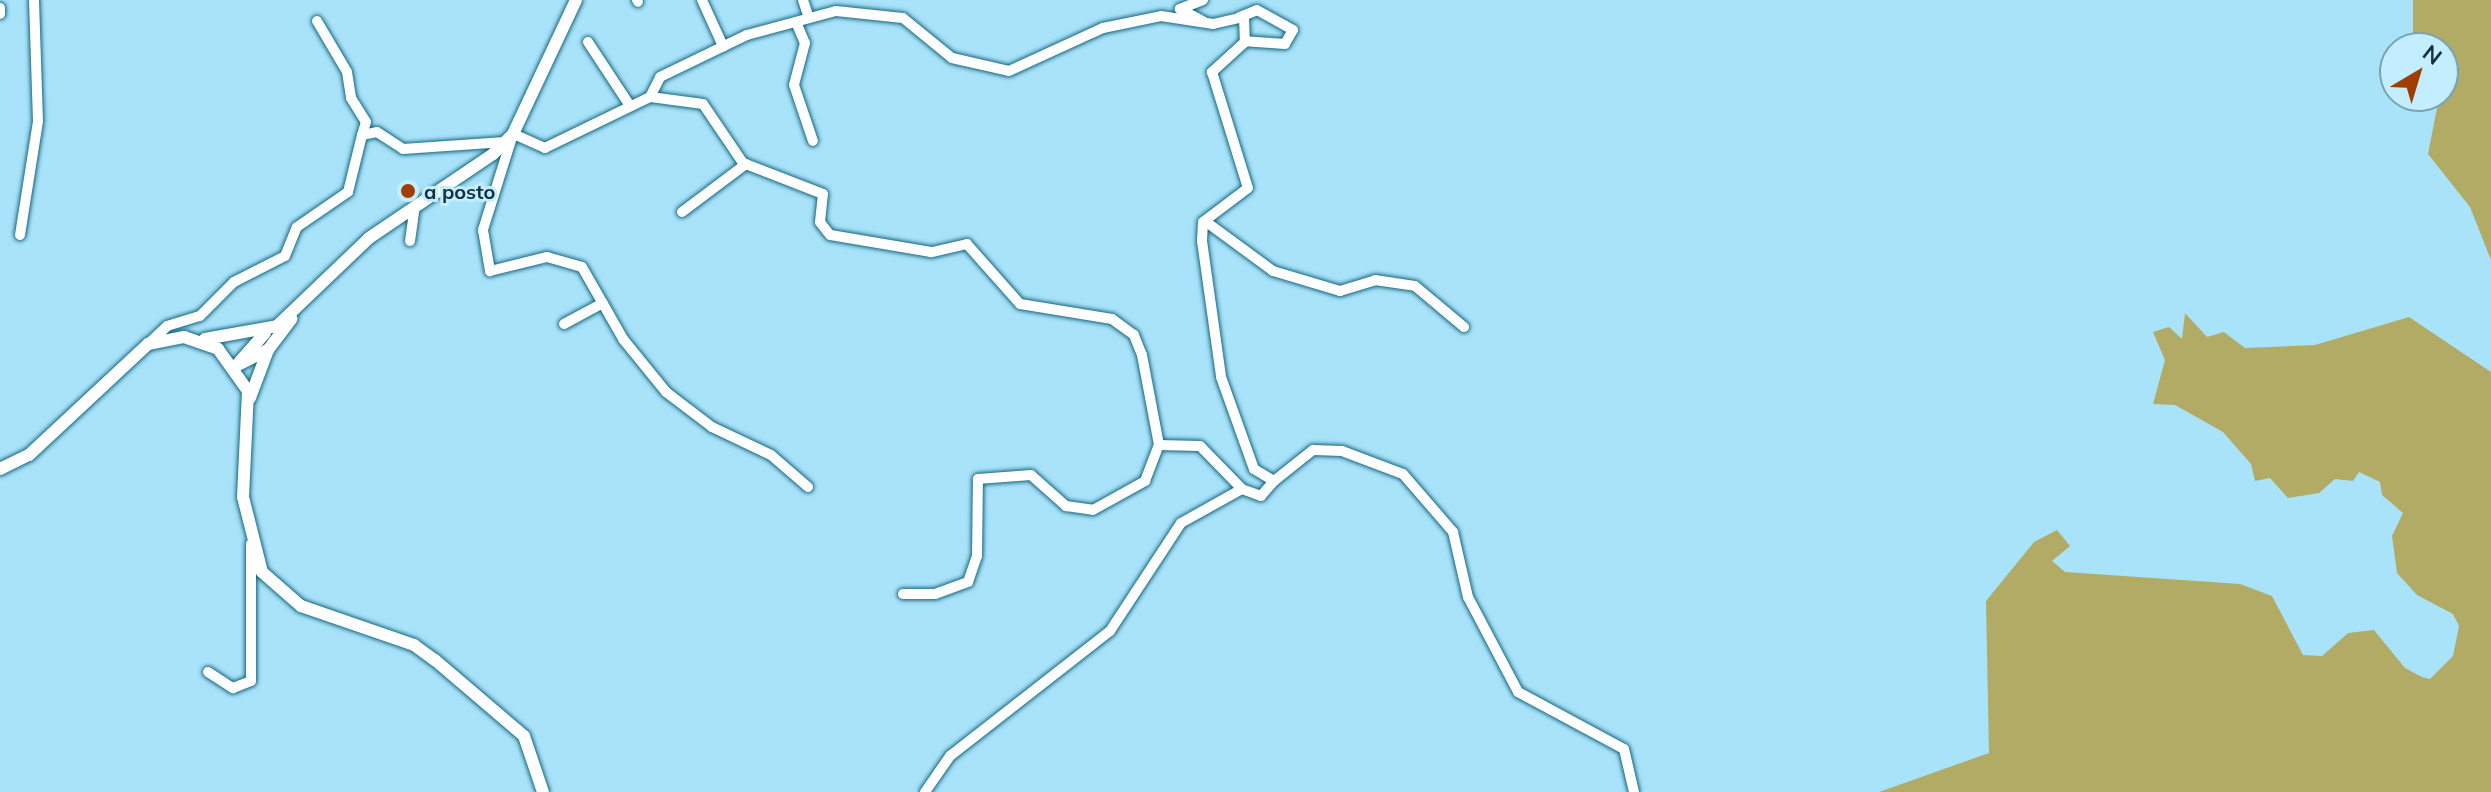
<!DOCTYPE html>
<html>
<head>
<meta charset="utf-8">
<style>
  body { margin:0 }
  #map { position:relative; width:2491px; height:792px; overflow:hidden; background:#a9e3fa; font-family:Mulish,sans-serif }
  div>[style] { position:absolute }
  .green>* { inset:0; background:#b1ab66 }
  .roads { filter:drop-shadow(0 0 2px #156880) drop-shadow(0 0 2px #156880) }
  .minor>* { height:10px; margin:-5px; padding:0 5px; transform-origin:5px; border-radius:5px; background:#fff }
  .major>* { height:12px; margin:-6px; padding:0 6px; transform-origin:6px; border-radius:6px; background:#fff }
  .dots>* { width:22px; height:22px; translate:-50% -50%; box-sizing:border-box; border:4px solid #c3eeff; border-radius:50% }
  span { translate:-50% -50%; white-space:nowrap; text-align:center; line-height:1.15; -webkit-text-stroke:6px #c3eeff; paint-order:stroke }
  .poi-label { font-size:20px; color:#12313c; font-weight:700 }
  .left { translate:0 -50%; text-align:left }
  .north { position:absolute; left:2379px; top:32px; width:80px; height:80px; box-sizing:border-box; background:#c3eeff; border:2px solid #7ca2b1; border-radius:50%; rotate:38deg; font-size:22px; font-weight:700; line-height:32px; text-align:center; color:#12313c }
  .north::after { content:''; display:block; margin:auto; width:28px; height:36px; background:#a03d00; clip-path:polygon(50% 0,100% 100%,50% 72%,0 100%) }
</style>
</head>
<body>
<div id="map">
  <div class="green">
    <i style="clip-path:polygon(2413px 0,2491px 0,2491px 260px,2470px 207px,2428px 154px,2437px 108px,2432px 96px,2443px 96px,2443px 48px,2413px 48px)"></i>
    <i style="clip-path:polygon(2185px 313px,2207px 337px,2224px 332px,2245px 348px,2315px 345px,2409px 317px,2491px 372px,2491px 792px,1879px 792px,1989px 753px,1986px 601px,2034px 542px,2057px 530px,2070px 546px,2052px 561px,2065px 572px,2240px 584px,2272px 596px,2303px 655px,2322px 656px,2348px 633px,2374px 630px,2405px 668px,2422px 677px,2430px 679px,2453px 656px,2459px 626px,2453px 614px,2417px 595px,2397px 573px,2392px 536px,2403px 513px,2382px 495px,2380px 482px,2359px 472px,2353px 481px,2335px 479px,2319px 493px,2288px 498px,2270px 478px,2255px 481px,2251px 464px,2223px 432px,2175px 405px,2153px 404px,2165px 360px,2153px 332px,2169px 327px,2182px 339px)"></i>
  </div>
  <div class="roads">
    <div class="minor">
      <i style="left:637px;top:0;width:2px;rotate:63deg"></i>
      <i style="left:702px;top:0;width:51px;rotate:65.5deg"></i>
      <i style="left:803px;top:0;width:19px;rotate:72deg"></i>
      <i style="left:1203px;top:0;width:25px;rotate:159deg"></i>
      <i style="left:1180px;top:9px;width:26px;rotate:28deg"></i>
      <i style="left:0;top:8px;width:6px;rotate:90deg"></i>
      <i style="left:1240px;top:17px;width:18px;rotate:-22deg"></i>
      <i style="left:1257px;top:10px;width:41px;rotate:29.1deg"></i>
      <i style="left:1293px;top:30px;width:16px;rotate:120deg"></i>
      <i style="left:1285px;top:44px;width:39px;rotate:-176deg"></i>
      <i style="left:317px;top:21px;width:59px;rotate:59.5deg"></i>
      <i style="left:347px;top:72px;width:26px;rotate:81deg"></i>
      <i style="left:351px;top:98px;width:28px;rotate:58deg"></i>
      <i style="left:366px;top:122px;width:14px;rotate:107deg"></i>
      <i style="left:796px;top:22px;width:23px;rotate:67deg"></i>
      <i style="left:805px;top:43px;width:43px;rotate:104.7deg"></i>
      <i style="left:794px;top:85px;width:59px;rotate:71.3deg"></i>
      <i style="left:588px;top:42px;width:77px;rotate:56.7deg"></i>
      <i style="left:650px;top:97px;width:22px;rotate:-63deg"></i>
      <i style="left:660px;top:77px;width:97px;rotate:-25.8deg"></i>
      <i style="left:747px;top:35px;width:92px;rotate:-15.1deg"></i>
      <i style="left:836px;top:11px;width:67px;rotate:6deg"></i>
      <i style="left:903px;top:18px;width:63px;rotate:39.2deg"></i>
      <i style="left:952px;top:58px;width:58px;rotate:12.8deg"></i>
      <i style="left:1009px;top:71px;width:103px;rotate:-24.6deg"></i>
      <i style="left:1103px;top:28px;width:59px;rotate:-11.7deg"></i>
      <i style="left:1161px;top:16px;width:53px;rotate:8.7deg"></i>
      <i style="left:1213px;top:24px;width:32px;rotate:-13deg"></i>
      <i style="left:1244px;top:17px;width:25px;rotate:88deg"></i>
      <i style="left:1245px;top:42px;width:45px;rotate:137.7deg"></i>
      <i style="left:1212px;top:72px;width:121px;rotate:72.8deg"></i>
      <i style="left:1248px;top:188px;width:56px;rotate:142.9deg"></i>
      <i style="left:1203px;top:222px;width:19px;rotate:93deg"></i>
      <i style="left:1202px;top:241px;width:137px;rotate:82deg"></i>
      <i style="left:1221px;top:377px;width:98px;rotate:70.3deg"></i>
      <i style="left:1254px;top:469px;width:23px;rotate:31deg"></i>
      <i style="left:1274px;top:481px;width:20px;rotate:131deg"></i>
      <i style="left:1261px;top:496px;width:20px;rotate:-160deg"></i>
      <i style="left:1242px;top:489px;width:60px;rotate:-134.3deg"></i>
      <i style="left:1200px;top:446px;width:41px;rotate:-178.6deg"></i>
      <i style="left:1159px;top:445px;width:92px;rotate:-100.7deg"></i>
      <i style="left:1142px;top:355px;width:22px;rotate:-112deg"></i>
      <i style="left:1134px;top:335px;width:27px;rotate:-144deg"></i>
      <i style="left:1112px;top:319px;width:93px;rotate:-170.7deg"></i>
      <i style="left:1020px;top:304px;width:80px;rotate:-131.5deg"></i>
      <i style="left:967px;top:244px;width:37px;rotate:167deg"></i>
      <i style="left:931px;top:252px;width:102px;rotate:-170.4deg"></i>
      <i style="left:830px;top:235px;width:16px;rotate:-128deg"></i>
      <i style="left:820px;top:222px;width:28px;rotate:-84deg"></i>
      <i style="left:823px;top:194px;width:86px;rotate:-158.8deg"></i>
      <i style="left:743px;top:163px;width:71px;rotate:-124.1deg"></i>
      <i style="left:703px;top:104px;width:53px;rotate:-172.5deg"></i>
      <i style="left:650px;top:97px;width:117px;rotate:154.1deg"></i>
      <i style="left:545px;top:148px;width:35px;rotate:-156deg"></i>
      <i style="left:513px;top:134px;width:101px;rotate:107.4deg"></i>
      <i style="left:483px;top:230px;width:42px;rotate:80.3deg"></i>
      <i style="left:490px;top:271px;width:59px;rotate:-13.8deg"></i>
      <i style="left:547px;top:257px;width:36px;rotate:16deg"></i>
      <i style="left:582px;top:267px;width:83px;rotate:60.3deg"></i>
      <i style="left:623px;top:339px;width:68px;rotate:50.9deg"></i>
      <i style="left:666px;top:392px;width:58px;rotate:37.3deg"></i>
      <i style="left:712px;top:427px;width:65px;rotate:25.4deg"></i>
      <i style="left:771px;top:455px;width:49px;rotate:40.9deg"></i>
      <i style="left:682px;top:212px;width:80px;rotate:-36.9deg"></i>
      <i style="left:1205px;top:221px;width:84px;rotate:36.3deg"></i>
      <i style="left:1273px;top:271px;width:70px;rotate:16.6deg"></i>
      <i style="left:1340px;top:291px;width:37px;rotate:-17deg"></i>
      <i style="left:1375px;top:280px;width:40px;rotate:8.5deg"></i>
      <i style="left:1415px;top:286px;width:64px;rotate:39.9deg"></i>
      <i style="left:20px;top:235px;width:115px;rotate:-81deg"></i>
      <i style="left:38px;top:121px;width:121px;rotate:-91.9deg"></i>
      <i style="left:410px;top:241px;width:34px;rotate:-82deg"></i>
      <i style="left:564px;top:324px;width:44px;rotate:-28.3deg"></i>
      <i style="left:148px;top:344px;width:26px;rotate:-43deg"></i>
      <i style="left:167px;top:326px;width:34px;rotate:-17deg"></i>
      <i style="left:200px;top:316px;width:48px;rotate:-45deg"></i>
      <i style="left:234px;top:282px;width:57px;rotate:-27deg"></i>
      <i style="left:285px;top:256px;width:31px;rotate:-68deg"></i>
      <i style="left:297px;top:227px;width:62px;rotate:-34.5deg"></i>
      <i style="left:348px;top:192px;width:59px;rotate:-76.2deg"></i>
      <i style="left:362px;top:135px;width:15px;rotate:-11deg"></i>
      <i style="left:377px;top:132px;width:31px;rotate:33deg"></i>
      <i style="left:403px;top:149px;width:102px;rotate:-3.9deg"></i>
      <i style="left:1274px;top:481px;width:50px;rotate:-38.5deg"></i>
      <i style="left:1313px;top:450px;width:29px;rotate:2deg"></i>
      <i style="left:1342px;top:451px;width:65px;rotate:20.7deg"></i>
      <i style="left:1403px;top:474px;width:77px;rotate:49.2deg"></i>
      <i style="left:1453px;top:532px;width:67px;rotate:77deg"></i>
      <i style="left:1468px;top:597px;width:107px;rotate:62.2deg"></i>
      <i style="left:1518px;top:692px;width:120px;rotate:28.3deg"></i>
      <i style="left:1624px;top:749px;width:44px;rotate:76.9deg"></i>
      <i style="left:903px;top:594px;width:32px"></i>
      <i style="left:935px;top:594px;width:35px;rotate:-20deg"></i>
      <i style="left:968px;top:582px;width:28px;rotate:-71deg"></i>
      <i style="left:977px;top:556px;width:77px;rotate:-89.3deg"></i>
      <i style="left:978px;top:479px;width:53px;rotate:-4.3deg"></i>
      <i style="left:1031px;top:475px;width:47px;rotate:41.5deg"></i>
      <i style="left:1066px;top:506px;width:27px;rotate:8deg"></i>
      <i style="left:1093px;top:510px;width:60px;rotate:-29.1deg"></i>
      <i style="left:1145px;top:481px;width:39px;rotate:-69deg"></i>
      <i style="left:208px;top:672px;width:30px;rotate:33deg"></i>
      <i style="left:233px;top:688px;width:19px;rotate:-21deg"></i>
      <i style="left:251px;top:681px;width:137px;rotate:-90deg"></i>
      <i style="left:925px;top:792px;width:44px;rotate:-55.2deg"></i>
      <i style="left:950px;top:756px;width:203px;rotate:-38deg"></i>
      <i style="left:1110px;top:631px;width:129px;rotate:-56.7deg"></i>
      <i style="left:1181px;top:523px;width:70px;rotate:-29.1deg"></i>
    </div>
    <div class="major">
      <i style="left:265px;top:333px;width:44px;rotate:131.3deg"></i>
      <i style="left:236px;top:366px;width:36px;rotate:-27deg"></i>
      <i style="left:205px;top:339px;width:73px;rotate:-10.2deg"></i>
      <i style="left:277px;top:326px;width:127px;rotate:-43.7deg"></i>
      <i style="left:369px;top:238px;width:150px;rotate:-34.1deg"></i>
      <i style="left:493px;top:154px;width:28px;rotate:-45deg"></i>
      <i style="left:513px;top:134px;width:148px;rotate:-64.8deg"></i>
      <i style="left:250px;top:398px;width:51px;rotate:-69.4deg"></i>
      <i style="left:268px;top:350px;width:39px;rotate:-53deg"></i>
      <i style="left:0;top:469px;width:32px;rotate:-26deg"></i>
      <i style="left:29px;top:455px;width:163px;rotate:-43deg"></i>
      <i style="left:148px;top:344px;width:37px;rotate:-11deg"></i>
      <i style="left:184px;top:337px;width:36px;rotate:19deg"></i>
      <i style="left:218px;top:349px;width:52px;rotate:54.5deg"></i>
      <i style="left:248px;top:391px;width:106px;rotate:92.7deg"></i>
      <i style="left:243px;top:497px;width:77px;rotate:75.8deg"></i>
      <i style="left:262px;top:572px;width:52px;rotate:41.1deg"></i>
      <i style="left:301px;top:606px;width:120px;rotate:19deg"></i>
      <i style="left:414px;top:645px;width:26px;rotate:36deg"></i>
      <i style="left:435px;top:660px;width:117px;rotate:40.5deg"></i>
      <i style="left:524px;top:736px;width:59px;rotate:71.3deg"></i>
    </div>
  </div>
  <div class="dots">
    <i style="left:408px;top:191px;background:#a03d00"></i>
  </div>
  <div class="poi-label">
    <span class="left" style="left:424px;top:191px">a posto</span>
  </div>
  <div class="north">N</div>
</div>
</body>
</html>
